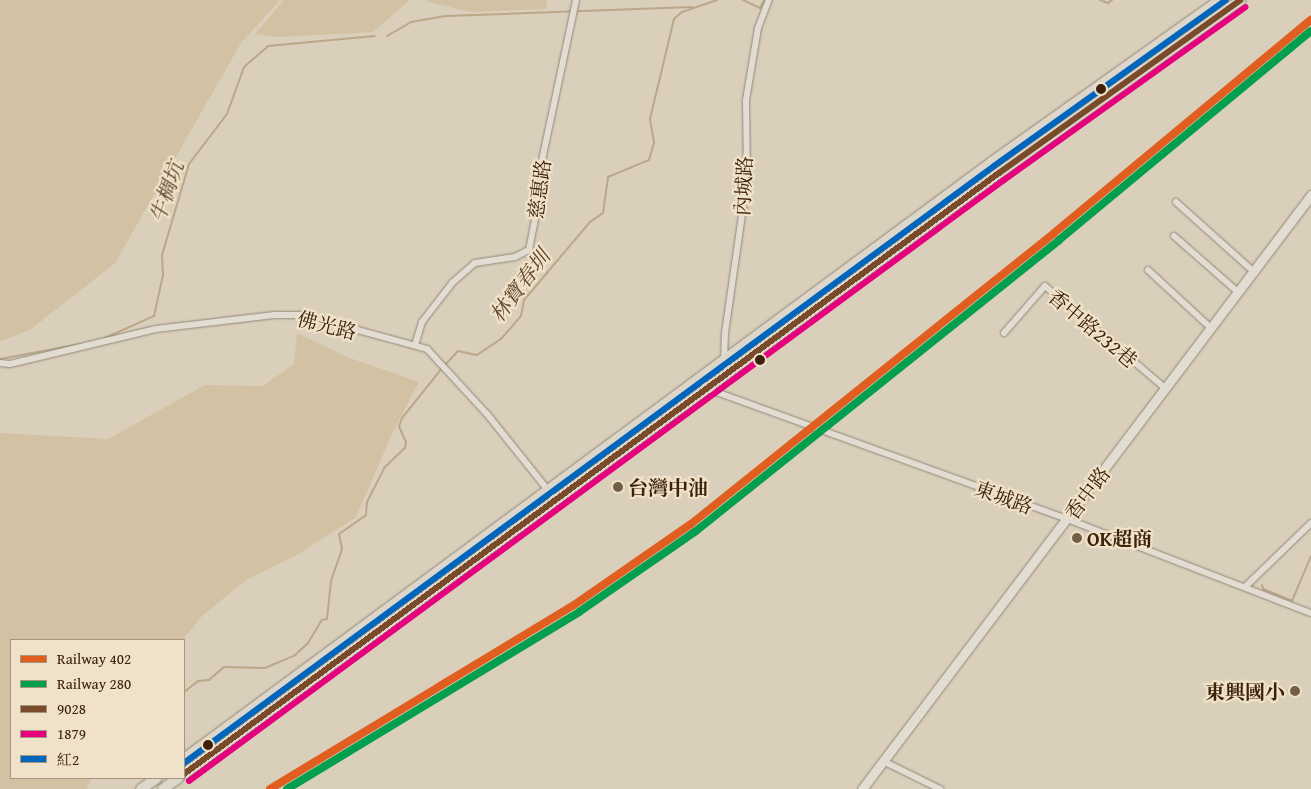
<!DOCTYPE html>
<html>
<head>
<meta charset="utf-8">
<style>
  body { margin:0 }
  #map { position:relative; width:1311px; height:789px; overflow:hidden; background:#dacfba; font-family:"Gentium Book Plus","Noto Serif TC",serif }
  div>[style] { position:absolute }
  .green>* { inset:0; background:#d2c1a3 }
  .stream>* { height:2px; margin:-1px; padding:0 1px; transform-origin:1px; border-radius:1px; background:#bba78a }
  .roads { filter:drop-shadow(0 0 1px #918879) drop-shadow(0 0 1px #918879) }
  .street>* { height:6px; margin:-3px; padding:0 3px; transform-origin:3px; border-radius:3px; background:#e2dcd2 }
  .secondary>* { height:9px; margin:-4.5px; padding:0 4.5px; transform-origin:4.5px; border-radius:4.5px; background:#e2dcd2 }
  .primary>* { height:10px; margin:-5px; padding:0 5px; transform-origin:5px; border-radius:5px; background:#ddd6ca }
  .bus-1>* { height:6px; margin:-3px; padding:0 3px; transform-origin:3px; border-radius:3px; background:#7a4b2a }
  .bus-2>* { height:6px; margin:-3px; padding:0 3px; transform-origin:3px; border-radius:3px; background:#e5007d }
  .bus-3>* { height:6px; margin:-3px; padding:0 3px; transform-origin:3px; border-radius:3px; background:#0065bd }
  .rail-1>* { height:8px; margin:-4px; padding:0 4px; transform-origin:4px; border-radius:4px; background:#e05e20 }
  .rail-2>* { height:8px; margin:-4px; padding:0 4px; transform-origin:4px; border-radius:4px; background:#039f4e }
  .dots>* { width:14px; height:14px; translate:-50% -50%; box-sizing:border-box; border:2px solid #f0e2c9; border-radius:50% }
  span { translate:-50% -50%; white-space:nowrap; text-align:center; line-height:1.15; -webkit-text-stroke:4.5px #f0e2c9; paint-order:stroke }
  .street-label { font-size:20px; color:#3c210b }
  .poi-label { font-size:20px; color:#3c210b; font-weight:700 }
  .left { translate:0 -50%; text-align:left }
  .right { translate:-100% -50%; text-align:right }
  .water-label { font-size:21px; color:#5e442b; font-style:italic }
  .legend { position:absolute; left:10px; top:639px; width:175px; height:140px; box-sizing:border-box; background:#f0e2c9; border:1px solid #a8957d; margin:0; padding:6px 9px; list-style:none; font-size:15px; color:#3c210b }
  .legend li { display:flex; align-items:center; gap:10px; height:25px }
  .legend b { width:25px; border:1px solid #a8957d }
</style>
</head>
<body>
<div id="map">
  <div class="green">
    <i style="clip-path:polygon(0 0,280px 0,241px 43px,115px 263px,30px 330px,0 341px)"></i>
    <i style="clip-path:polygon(284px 0,410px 0,373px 32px,278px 37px,255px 34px)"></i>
    <i style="clip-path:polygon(430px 0,547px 0,546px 9px,472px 12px,427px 2px)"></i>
    <i style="clip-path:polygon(297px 333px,347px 357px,419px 382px,391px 436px,356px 517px,297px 555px,246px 580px,202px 616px,183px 640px,11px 640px,11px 778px,92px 778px,87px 789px,0 789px,0 433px,108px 439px,205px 385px,263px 386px,294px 364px)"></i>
  </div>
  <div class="stream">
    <i style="left:743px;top:0;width:19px;rotate:25deg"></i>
    <i style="left:760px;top:8px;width:8px;rotate:-60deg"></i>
    <i style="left:1100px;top:0;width:9px;rotate:21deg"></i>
    <i style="left:1108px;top:3px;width:5px;rotate:-37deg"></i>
    <i style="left:387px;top:36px;width:28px;rotate:-30deg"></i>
    <i style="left:411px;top:22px;width:36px;rotate:-10deg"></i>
    <i style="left:446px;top:16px;width:246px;rotate:-2.1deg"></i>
    <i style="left:105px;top:338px;width:54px;rotate:-24.2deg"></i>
    <i style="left:154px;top:316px;width:42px;rotate:-77.6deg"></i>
    <i style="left:163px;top:275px;width:20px;rotate:-93deg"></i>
    <i style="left:162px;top:255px;width:95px;rotate:-73.5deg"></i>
    <i style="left:189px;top:164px;width:63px;rotate:-52.8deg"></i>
    <i style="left:227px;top:114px;width:50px;rotate:-70.1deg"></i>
    <i style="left:244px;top:67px;width:32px;rotate:-41deg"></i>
    <i style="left:268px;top:46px;width:107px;rotate:-5.3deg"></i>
    <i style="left:0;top:359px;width:82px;rotate:-10.5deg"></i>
    <i style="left:445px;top:365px;width:19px;rotate:-47deg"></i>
    <i style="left:458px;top:351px;width:19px;rotate:12deg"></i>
    <i style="left:477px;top:355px;width:29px;rotate:-34deg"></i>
    <i style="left:501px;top:339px;width:30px;rotate:-49deg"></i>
    <i style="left:521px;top:316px;width:16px;rotate:-79deg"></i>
    <i style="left:524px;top:300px;width:102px;rotate:-49.8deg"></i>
    <i style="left:590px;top:222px;width:16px;rotate:-35deg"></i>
    <i style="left:603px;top:213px;width:36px;rotate:-82deg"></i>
    <i style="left:608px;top:177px;width:44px;rotate:-22.5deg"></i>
    <i style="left:649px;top:160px;width:19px;rotate:-74deg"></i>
    <i style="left:654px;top:142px;width:23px;rotate:-100deg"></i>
    <i style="left:650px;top:119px;width:103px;rotate:-76.5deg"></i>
    <i style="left:674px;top:19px;width:11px;rotate:-41deg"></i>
    <i style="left:682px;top:12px;width:37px;rotate:-19deg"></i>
    <i style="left:1262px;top:585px;width:4px;rotate:76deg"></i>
    <i style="left:1263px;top:589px;width:31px;rotate:22deg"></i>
    <i style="left:1292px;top:601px;width:49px;rotate:-67.1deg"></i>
    <i style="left:184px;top:692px;width:18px;rotate:-38deg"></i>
    <i style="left:198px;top:681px;width:11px;rotate:-5deg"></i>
    <i style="left:209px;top:680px;width:20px;rotate:-41deg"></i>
    <i style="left:224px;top:667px;width:41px;rotate:1.4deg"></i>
    <i style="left:265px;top:668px;width:33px;rotate:-23deg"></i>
    <i style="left:295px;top:655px;width:18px;rotate:-43deg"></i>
    <i style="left:308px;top:643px;width:27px;rotate:-59deg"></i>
    <i style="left:322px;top:620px;width:5px;rotate:-11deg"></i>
    <i style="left:327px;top:619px;width:38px;rotate:-84deg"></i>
    <i style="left:331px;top:581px;width:34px;rotate:-71deg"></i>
    <i style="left:342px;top:549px;width:15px;rotate:-101deg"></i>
    <i style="left:339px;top:534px;width:33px;rotate:-35deg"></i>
    <i style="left:366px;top:515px;width:13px;rotate:-86deg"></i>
    <i style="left:367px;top:502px;width:38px;rotate:-63deg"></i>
    <i style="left:384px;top:468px;width:29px;rotate:-44deg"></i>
    <i style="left:405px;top:448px;width:6px;rotate:-81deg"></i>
    <i style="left:406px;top:442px;width:17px;rotate:-114deg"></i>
    <i style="left:399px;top:426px;width:9px;rotate:-69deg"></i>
    <i style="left:402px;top:418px;width:64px;rotate:-51.3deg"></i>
  </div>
  <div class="roads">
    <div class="street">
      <i style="left:1176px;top:202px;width:106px;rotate:41.9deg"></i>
      <i style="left:1174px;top:236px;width:86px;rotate:41.2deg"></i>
      <i style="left:1148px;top:270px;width:87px;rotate:42.7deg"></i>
      <i style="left:1004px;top:333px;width:62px;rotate:-48.9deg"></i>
      <i style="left:1045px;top:286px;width:159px;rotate:40.4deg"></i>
      <i style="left:415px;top:345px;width:24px;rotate:-73deg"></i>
      <i style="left:422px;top:322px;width:51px;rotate:-52.2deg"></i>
      <i style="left:453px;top:282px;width:29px;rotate:-41deg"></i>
      <i style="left:475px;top:263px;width:40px;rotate:-8.5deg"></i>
      <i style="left:515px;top:257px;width:16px;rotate:-27deg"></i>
      <i style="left:529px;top:250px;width:42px;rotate:-79deg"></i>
      <i style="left:537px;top:209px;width:30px;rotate:-88deg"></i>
      <i style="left:538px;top:179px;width:183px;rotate:-78deg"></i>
      <i style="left:0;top:363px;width:10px;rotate:6deg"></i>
      <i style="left:10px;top:364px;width:150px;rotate:-13.5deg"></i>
      <i style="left:156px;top:329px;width:119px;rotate:-6.8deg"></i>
      <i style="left:274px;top:315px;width:29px"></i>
      <i style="left:303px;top:315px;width:129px;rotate:15.3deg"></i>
      <i style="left:427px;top:349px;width:88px;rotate:47.3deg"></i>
      <i style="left:487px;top:414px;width:110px;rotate:51.3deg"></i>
      <i style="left:729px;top:374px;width:14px;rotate:-111deg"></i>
      <i style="left:724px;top:361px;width:28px;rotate:-88deg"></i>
      <i style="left:725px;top:333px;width:154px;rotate:-81.8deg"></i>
      <i style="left:747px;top:181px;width:81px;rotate:-90.7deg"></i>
      <i style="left:746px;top:100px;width:73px;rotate:-80.5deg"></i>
      <i style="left:758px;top:28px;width:30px;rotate:-69deg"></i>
      <i style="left:700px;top:379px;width:13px;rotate:51deg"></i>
      <i style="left:708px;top:389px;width:382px;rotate:19.9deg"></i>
      <i style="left:1067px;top:519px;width:261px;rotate:21.1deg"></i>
      <i style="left:1245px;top:587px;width:92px;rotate:-44.1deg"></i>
      <i style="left:883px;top:761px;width:64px;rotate:26.2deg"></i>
    </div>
    <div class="secondary">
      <i style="left:862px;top:789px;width:745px;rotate:-52.91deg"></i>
    </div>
    <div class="primary">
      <i style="left:184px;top:759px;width:1005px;rotate:-36.46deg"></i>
      <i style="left:992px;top:162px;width:280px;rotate:-35.4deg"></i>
      <i style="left:184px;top:774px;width:1013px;rotate:-36.41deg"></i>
      <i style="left:999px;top:173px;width:297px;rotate:-35.6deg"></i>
      <i style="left:141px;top:789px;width:19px;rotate:-35deg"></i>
      <i style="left:163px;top:789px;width:19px;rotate:-36deg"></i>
    </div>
  </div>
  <div class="bus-1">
    <i style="left:184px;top:774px;width:1013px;rotate:-36.41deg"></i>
    <i style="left:999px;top:173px;width:297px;rotate:-35.6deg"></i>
  </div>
  <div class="bus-2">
    <i style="left:189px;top:781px;width:1013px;rotate:-36.41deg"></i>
    <i style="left:1004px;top:180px;width:297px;rotate:-35.6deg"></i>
  </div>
  <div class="bus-3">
    <i style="left:184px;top:763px;width:1006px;rotate:-36.39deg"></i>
    <i style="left:994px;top:166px;width:285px;rotate:-35.6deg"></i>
  </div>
  <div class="rail-1">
    <i style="left:270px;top:789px;width:355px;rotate:-31.2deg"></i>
    <i style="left:574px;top:605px;width:142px;rotate:-34.7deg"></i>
    <i style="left:691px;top:524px;width:465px;rotate:-38.7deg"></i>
    <i style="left:1054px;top:233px;width:334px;rotate:-39.7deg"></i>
  </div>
  <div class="rail-2">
    <i style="left:287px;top:789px;width:341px;rotate:-31.2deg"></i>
    <i style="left:579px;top:612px;width:142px;rotate:-34.7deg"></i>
    <i style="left:696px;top:531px;width:465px;rotate:-38.7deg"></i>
    <i style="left:1059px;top:240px;width:327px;rotate:-39.7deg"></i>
  </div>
  <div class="dots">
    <i style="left:1101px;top:89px;background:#3c210b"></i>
    <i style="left:760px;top:360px;background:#3c210b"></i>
    <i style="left:618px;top:487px;background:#735e48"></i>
    <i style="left:1077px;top:538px;background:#735e48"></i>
    <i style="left:1295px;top:691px;background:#735e48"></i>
    <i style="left:208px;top:745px;background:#3c210b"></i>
  </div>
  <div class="street-label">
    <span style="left:743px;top:186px;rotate:-87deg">內城路</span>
    <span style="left:539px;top:189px;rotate:-82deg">慈惠路</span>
    <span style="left:327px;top:325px;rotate:14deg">佛光路</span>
    <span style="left:1093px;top:328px;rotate:40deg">香中路232巷</span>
    <span style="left:1087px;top:493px;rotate:-53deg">香中路</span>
    <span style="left:1004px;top:497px;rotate:20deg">東城路</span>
  </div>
  <div class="poi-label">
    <span class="left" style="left:628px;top:487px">台灣中油</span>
    <span class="left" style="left:1087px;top:538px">OK超商</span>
    <span class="right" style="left:1285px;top:691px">東興國小</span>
  </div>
  <div class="water-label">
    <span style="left:167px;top:192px;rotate:-71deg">牛椆坑</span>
    <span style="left:520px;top:286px;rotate:-53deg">林寶春圳</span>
  </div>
  <ul class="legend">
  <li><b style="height:6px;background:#e05e20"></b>Railway 402</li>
  <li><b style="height:6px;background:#039f4e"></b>Railway 280</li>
  <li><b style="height:6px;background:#7a4b2a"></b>9028</li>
  <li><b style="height:6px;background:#e5007d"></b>1879</li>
  <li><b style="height:6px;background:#0065bd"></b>紅2</li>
  </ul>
</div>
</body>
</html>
